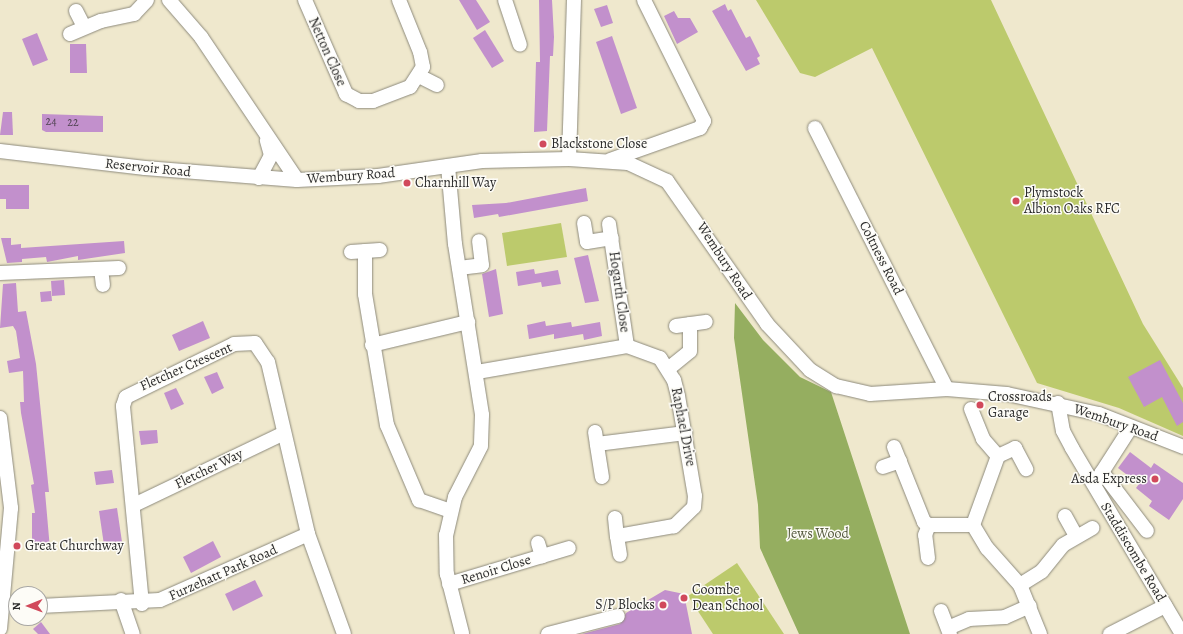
<!DOCTYPE html>
<html>
<head>
<meta charset="utf-8">
<style>
  body { margin:0 }
  #map { position:relative; width:1183px; height:634px; overflow:hidden; background:#efe8cd; font-family:Alegreya,serif }
  div>[style] { position:absolute }
  .green>* { inset:0; background:#bcca6c }
  .forest>* { inset:0; background:#95ae60 }
  .building>* { inset:0; background:#c290cc }
  .roads { filter:drop-shadow(0 0 1px #8d8a7c) drop-shadow(0 0 1px #8d8a7c) }
  .minor>* { height:14px; margin:-7px; padding:0 7px; transform-origin:7px; border-radius:7px; background:#fff }
  .dots>* { width:11px; height:11px; translate:-50% -50%; box-sizing:border-box; border:2px solid #fdfcf7; border-radius:50% }
  span { translate:-50% -50%; white-space:nowrap; text-align:center; line-height:1.15; -webkit-text-stroke:3px #fdfcf7; paint-order:stroke }
  .number-label { font-size:12px; color:#514453 }
  .number-label span { -webkit-text-stroke-width:0 }
  .street-label { font-size:14px; color:#2b2b2b }
  .poi-label { font-size:14px; color:#2b2b2b }
  .left { translate:0 -50%; text-align:left }
  .right { translate:-100% -50%; text-align:right }
  .park-label { font-size:14px; color:#565b3e }
  .north { position:absolute; left:8px; top:586px; width:40px; height:40px; box-sizing:border-box; background:#fdfcf7; border:1px solid #a9a8a5; border-radius:50%; rotate:269deg; font-size:11px; font-weight:700; line-height:16px; text-align:center; color:#2b2b2b }
  .north::after { content:''; display:block; margin:auto; width:14px; height:18px; background:#d1495b; clip-path:polygon(50% 0,100% 100%,50% 72%,0 100%) }
</style>
</head>
<body>
<div id="map">
  <div class="green">
    <i style="clip-path:polygon(756px 0,991px 0,1143px 324px,1183px 388px,1183px 436px,1119px 408px,1037px 383px,872px 48px,815px 77px,800px 73px)"></i>
    <i style="clip-path:polygon(561px 223px,567px 257px,507px 266px,502px 233px)"></i>
    <i style="clip-path:polygon(737px 563px,784px 634px,713px 634px,688px 596px)"></i>
  </div>
  <div class="forest">
    <i style="clip-path:polygon(735px 303px,763px 340px,800px 377px,831px 392px,910px 634px,799px 634px,760px 548px,758px 505px,734px 338px)"></i>
  </div>
  <div class="building">
    <i style="clip-path:polygon(459px 0,476px 0,490px 22px,477px 30px)"></i>
    <i style="clip-path:polygon(539px 0,552px 0,554px 37px,553px 56px,550px 56px,547px 131px,534px 132px,536px 62px,540px 62px)"></i>
    <i style="clip-path:polygon(725px 4px,728px 11px,731px 9px,746px 38px,750px 36px,760px 56px,757px 58px,760px 64px,746px 71px,712px 11px)"></i>
    <i style="clip-path:polygon(607px 5px,613px 23px,601px 27px,594px 9px)"></i>
    <i style="clip-path:polygon(674px 11px,678px 18px,690px 18px,698px 32px,677px 44px,664px 16px)"></i>
    <i style="clip-path:polygon(485px 30px,504px 61px,492px 68px,473px 38px)"></i>
    <i style="clip-path:polygon(37px 33px,48px 60px,33px 66px,22px 39px)"></i>
    <i style="clip-path:polygon(612px 36px,637px 108px,621px 114px,596px 42px)"></i>
    <i style="clip-path:polygon(70px 44px,86px 44px,87px 73px,70px 73px)"></i>
    <i style="clip-path:polygon(3px 112px,12px 112px,13px 135px,0 135px)"></i>
    <i style="clip-path:polygon(42px 114px,103px 116px,103px 132px,46px 132px,42px 130px)"></i>
    <i style="clip-path:polygon(0 185px,29px 185px,29px 209px,6px 209px,6px 199px,0 199px)"></i>
    <i style="clip-path:polygon(586px 188px,588px 201px,499px 217px,498px 214px,474px 218px,472px 205px,506px 203px)"></i>
    <i style="clip-path:polygon(1px 238px,11px 238px,11px 245px,21px 244px,21px 248px,124px 241px,125px 253px,78px 260px,78px 256px,47px 262px,46px 257px,22px 259px,22px 262px,7px 263px)"></i>
    <i style="clip-path:polygon(588px 255px,599px 301px,585px 303px,574px 258px)"></i>
    <i style="clip-path:polygon(496px 269px,503px 314px,489px 317px,482px 274px)"></i>
    <i style="clip-path:polygon(534px 269px,535px 274px,558px 270px,561px 284px,542px 287px,541px 282px,518px 286px,516px 272px)"></i>
    <i style="clip-path:polygon(64px 280px,65px 295px,52px 296px,51px 281px)"></i>
    <i style="clip-path:polygon(16px 283px,18px 312px,26px 311px,36px 364px,49px 492px,45px 492px,50px 549px,32px 550px,32px 513px,35px 513px,31px 485px,34px 484px,21px 413px,20px 402px,24px 402px,23px 371px,9px 373px,7px 361px,20px 358px,16px 331px,13px 326px,0 328px,3px 284px)"></i>
    <i style="clip-path:polygon(51px 291px,52px 301px,41px 302px,40px 292px)"></i>
    <i style="clip-path:polygon(203px 321px,210px 338px,179px 351px,172px 335px)"></i>
    <i style="clip-path:polygon(545px 321px,546px 326px,571px 322px,572px 327px,600px 322px,602px 336px,584px 340px,583px 334px,554px 339px,554px 334px,529px 339px,527px 325px)"></i>
    <i style="clip-path:polygon(1160px 360px,1183px 403px,1183px 422px,1177px 426px,1162px 397px,1144px 407px,1128px 377px)"></i>
    <i style="clip-path:polygon(217px 372px,224px 388px,212px 394px,204px 377px)"></i>
    <i style="clip-path:polygon(176px 388px,184px 404px,171px 410px,164px 393px)"></i>
    <i style="clip-path:polygon(157px 430px,158px 443px,141px 445px,139px 431px)"></i>
    <i style="clip-path:polygon(1130px 452px,1151px 468px,1154px 463px,1183px 483px,1183px 499px,1169px 520px,1149px 506px,1152px 501px,1136px 488px,1139px 484px,1118px 468px)"></i>
    <i style="clip-path:polygon(112px 470px,114px 483px,96px 485px,94px 472px)"></i>
    <i style="clip-path:polygon(117px 508px,122px 542px,104px 545px,99px 511px)"></i>
    <i style="clip-path:polygon(213px 541px,221px 557px,191px 573px,183px 557px)"></i>
    <i style="clip-path:polygon(255px 580px,263px 596px,233px 611px,225px 594px)"></i>
    <i style="clip-path:polygon(665px 590px,684px 594px,692px 634px,582px 634px,620px 624px,626px 613px)"></i>
    <i style="clip-path:polygon(41px 622px,50px 634px,38px 634px,33px 629px)"></i>
  </div>
  <div class="roads">
    <div class="minor">
      <i style="left:169px;top:0;width:49px;rotate:49.1deg"></i>
      <i style="left:201px;top:37px;width:172px;rotate:56.1deg"></i>
      <i style="left:305px;top:0;width:103px;rotate:66.4deg"></i>
      <i style="left:346px;top:94px;width:15px;rotate:28deg"></i>
      <i style="left:359px;top:101px;width:14px"></i>
      <i style="left:373px;top:101px;width:40px;rotate:-21deg"></i>
      <i style="left:410px;top:87px;width:24px;rotate:-57deg"></i>
      <i style="left:423px;top:67px;width:15px;rotate:-101deg"></i>
      <i style="left:420px;top:52px;width:56px;rotate:-112deg"></i>
      <i style="left:505px;top:0;width:47px;rotate:71.6deg"></i>
      <i style="left:76px;top:11px;width:18px;rotate:63deg"></i>
      <i style="left:70px;top:34px;width:34px;rotate:-23deg"></i>
      <i style="left:101px;top:21px;width:34px;rotate:-12deg"></i>
      <i style="left:134px;top:14px;width:19px;rotate:-47deg"></i>
      <i style="left:419px;top:76px;width:20px;rotate:27deg"></i>
      <i style="left:815px;top:128px;width:292px;rotate:63.2deg"></i>
      <i style="left:0;top:151px;width:146px;rotate:6.7deg"></i>
      <i style="left:145px;top:168px;width:152px;rotate:4.5deg"></i>
      <i style="left:297px;top:180px;width:81px;rotate:-2.8deg"></i>
      <i style="left:378px;top:176px;width:105px;rotate:-8.2deg"></i>
      <i style="left:482px;top:161px;width:87px;rotate:-1.3deg"></i>
      <i style="left:569px;top:159px;width:59px;rotate:3.9deg"></i>
      <i style="left:628px;top:163px;width:43px;rotate:24.8deg"></i>
      <i style="left:667px;top:181px;width:174px;rotate:55deg"></i>
      <i style="left:767px;top:324px;width:63px;rotate:46.9deg"></i>
      <i style="left:810px;top:370px;width:31px;rotate:32deg"></i>
      <i style="left:836px;top:386px;width:35px;rotate:13deg"></i>
      <i style="left:870px;top:394px;width:77px;rotate:-3.7deg"></i>
      <i style="left:947px;top:389px;width:60px;rotate:4.8deg"></i>
      <i style="left:1007px;top:394px;width:94px;rotate:12.3deg"></i>
      <i style="left:1099px;top:414px;width:90px;rotate:21.4deg"></i>
      <i style="left:569px;top:159px;width:159px;rotate:-88.2deg"></i>
      <i style="left:610px;top:160px;width:96px;rotate:-19.6deg"></i>
      <i style="left:700px;top:128px;width:8px;rotate:-60deg"></i>
      <i style="left:704px;top:121px;width:135px;rotate:-116.4deg"></i>
      <i style="left:448px;top:166px;width:78px;rotate:84.9deg"></i>
      <i style="left:455px;top:244px;width:173px;rotate:81deg"></i>
      <i style="left:482px;top:415px;width:31px;rotate:92deg"></i>
      <i style="left:481px;top:446px;width:57px;rotate:117deg"></i>
      <i style="left:455px;top:497px;width:39px;rotate:103deg"></i>
      <i style="left:446px;top:535px;width:39px;rotate:89deg"></i>
      <i style="left:447px;top:574px;width:61px;rotate:75.7deg"></i>
      <i style="left:259px;top:178px;width:26px;rotate:-62deg"></i>
      <i style="left:271px;top:155px;width:15px;rotate:-106deg"></i>
      <i style="left:584px;top:223px;width:19px;rotate:81deg"></i>
      <i style="left:587px;top:242px;width:25px;rotate:-9deg"></i>
      <i style="left:609px;top:224px;width:123px;rotate:81.6deg"></i>
      <i style="left:365px;top:251px;width:43px;rotate:90deg"></i>
      <i style="left:365px;top:294px;width:133px;rotate:80.5deg"></i>
      <i style="left:387px;top:425px;width:82px;rotate:66.9deg"></i>
      <i style="left:419px;top:500px;width:34px;rotate:19deg"></i>
      <i style="left:351px;top:252px;width:29px;rotate:-4deg"></i>
      <i style="left:459px;top:268px;width:23px;rotate:-7deg"></i>
      <i style="left:482px;top:265px;width:24px;rotate:-97deg"></i>
      <i style="left:101px;top:269px;width:16px;rotate:83deg"></i>
      <i style="left:0;top:273px;width:119px;rotate:-2.4deg"></i>
      <i style="left:676px;top:326px;width:30px;rotate:-8deg"></i>
      <i style="left:372px;top:345px;width:99px;rotate:-13.5deg"></i>
      <i style="left:668px;top:369px;width:28px;rotate:-39deg"></i>
      <i style="left:690px;top:351px;width:27px;rotate:-90deg"></i>
      <i style="left:477px;top:372px;width:152px;rotate:-9.8deg"></i>
      <i style="left:627px;top:346px;width:35px;rotate:20deg"></i>
      <i style="left:660px;top:358px;width:26px;rotate:58deg"></i>
      <i style="left:674px;top:380px;width:16px;rotate:76deg"></i>
      <i style="left:678px;top:396px;width:101px;rotate:80.4deg"></i>
      <i style="left:695px;top:496px;width:11px;rotate:95deg"></i>
      <i style="left:694px;top:507px;width:28px;rotate:136deg"></i>
      <i style="left:674px;top:526px;width:58px;rotate:170deg"></i>
      <i style="left:617px;top:536px;width:19px;rotate:81deg"></i>
      <i style="left:1058px;top:403px;width:28px;rotate:80deg"></i>
      <i style="left:1063px;top:431px;width:19px;rotate:62deg"></i>
      <i style="left:1072px;top:448px;width:216px;rotate:59.4deg"></i>
      <i style="left:971px;top:409px;width:32px;rotate:68deg"></i>
      <i style="left:983px;top:439px;width:23px;rotate:49deg"></i>
      <i style="left:0;top:418px;width:91px;rotate:83deg"></i>
      <i style="left:11px;top:508px;width:121px;rotate:95.2deg"></i>
      <i style="left:595px;top:432px;width:12px;rotate:81deg"></i>
      <i style="left:894px;top:447px;width:81px;rotate:68.2deg"></i>
      <i style="left:924px;top:522px;width:6px;rotate:31deg"></i>
      <i style="left:929px;top:525px;width:44px"></i>
      <i style="left:973px;top:525px;width:27px;rotate:59deg"></i>
      <i style="left:987px;top:548px;width:50px;rotate:48.3deg"></i>
      <i style="left:1020px;top:585px;width:53px;rotate:67.8deg"></i>
      <i style="left:883px;top:467px;width:18px;rotate:-19deg"></i>
      <i style="left:1102px;top:472px;width:74px;rotate:52.7deg"></i>
      <i style="left:602px;top:477px;width:33px;rotate:-99deg"></i>
      <i style="left:597px;top:444px;width:89px;rotate:-7.1deg"></i>
      <i style="left:1097px;top:480px;width:63px;rotate:-57.3deg"></i>
      <i style="left:134px;top:505px;width:166px;rotate:-25.6deg"></i>
      <i style="left:1065px;top:516px;width:23px;rotate:61deg"></i>
      <i style="left:615px;top:518px;width:18px;rotate:84deg"></i>
      <i style="left:973px;top:525px;width:73px;rotate:-70.1deg"></i>
      <i style="left:998px;top:456px;width:19px;rotate:-25deg"></i>
      <i style="left:1015px;top:448px;width:24px;rotate:62deg"></i>
      <i style="left:538px;top:543px;width:14px;rotate:73deg"></i>
      <i style="left:928px;top:558px;width:23px;rotate:-97deg"></i>
      <i style="left:925px;top:535px;width:11px;rotate:-68deg"></i>
      <i style="left:449px;top:584px;width:125px;rotate:-16.7deg"></i>
      <i style="left:1020px;top:585px;width:26px;rotate:-32deg"></i>
      <i style="left:1042px;top:571px;width:33px;rotate:-51deg"></i>
      <i style="left:1063px;top:545px;width:34px;rotate:-30deg"></i>
      <i style="left:121px;top:600px;width:36px;rotate:71deg"></i>
      <i style="left:142px;top:604px;width:199px;rotate:-95.5deg"></i>
      <i style="left:123px;top:406px;width:9px;rotate:-72deg"></i>
      <i style="left:126px;top:397px;width:120px;rotate:-26.1deg"></i>
      <i style="left:234px;top:344px;width:21px;rotate:-3deg"></i>
      <i style="left:255px;top:343px;width:23px;rotate:56deg"></i>
      <i style="left:268px;top:362px;width:177px;rotate:76.9deg"></i>
      <i style="left:308px;top:534px;width:106px;rotate:70.2deg"></i>
      <i style="left:40px;top:606px;width:120px;rotate:-2.9deg"></i>
      <i style="left:160px;top:600px;width:162px;rotate:-24deg"></i>
      <i style="left:941px;top:611px;width:25px;rotate:69deg"></i>
      <i style="left:948px;top:628px;width:23px;rotate:-23deg"></i>
      <i style="left:969px;top:619px;width:36px;rotate:-3deg"></i>
      <i style="left:1005px;top:617px;width:27px;rotate:-24deg"></i>
      <i style="left:548px;top:634px;width:72px;rotate:-14.4deg"></i>
      <i style="left:1110px;top:634px;width:62px;rotate:-27deg"></i>
    </div>
  </div>
  <div class="dots">
    <i style="left:543px;top:144px;background:#d1495b"></i>
    <i style="left:407px;top:183px;background:#d1495b"></i>
    <i style="left:1016px;top:201px;background:#d1495b"></i>
    <i style="left:980px;top:405px;background:#d1495b"></i>
    <i style="left:1155px;top:479px;background:#d1495b"></i>
    <i style="left:17px;top:546px;background:#d1495b"></i>
    <i style="left:684px;top:598px;background:#d1495b"></i>
    <i style="left:663px;top:605px;background:#d1495b"></i>
  </div>
  <div class="number-label">
    <span style="left:51px;top:122px">24</span>
    <span style="left:73px;top:123px">22</span>
  </div>
  <div class="street-label">
    <span style="left:327px;top:52px;rotate:66deg">Netton Close</span>
    <span style="left:148px;top:168px;rotate:6deg">Reservoir Road</span>
    <span style="left:351px;top:176px;rotate:-4deg">Wembury Road</span>
    <span style="left:881px;top:258px;rotate:63deg">Coltness Road</span>
    <span style="left:724px;top:261px;rotate:57deg">Wembury Road</span>
    <span style="left:619px;top:292px;rotate:82deg">Hogarth Close</span>
    <span style="left:186px;top:367px;rotate:-24deg">Fletcher Crescent</span>
    <span style="left:1116px;top:423px;rotate:19deg">Wembury Road</span>
    <span style="left:683px;top:427px;rotate:79deg">Raphael Drive</span>
    <span style="left:209px;top:469px;rotate:-26deg">Fletcher Way</span>
    <span style="left:1133px;top:552px;rotate:59deg">Staddiscombe Road</span>
    <span style="left:496px;top:570px;rotate:-17deg">Renoir Close</span>
    <span style="left:223px;top:573px;rotate:-24deg">Furzehatt Park Road</span>
  </div>
  <div class="poi-label">
    <span class="left" style="left:551px;top:144px">Blackstone Close</span>
    <span class="left" style="left:415px;top:183px">Charnhill Way</span>
    <span class="left" style="left:1024px;top:201px">Plymstock<br>Albion Oaks RFC</span>
    <span class="left" style="left:988px;top:405px">Crossroads<br>Garage</span>
    <span class="right" style="left:1147px;top:479px">Asda Express</span>
    <span class="left" style="left:25px;top:546px">Great Churchway</span>
    <span class="left" style="left:692px;top:598px">Coombe<br>Dean School</span>
    <span class="right" style="left:655px;top:605px">S/P Blocks</span>
  </div>
  <div class="park-label">
    <span style="left:818px;top:534px">Jews Wood</span>
  </div>
  <div class="north">N</div>
</div>
</body>
</html>
